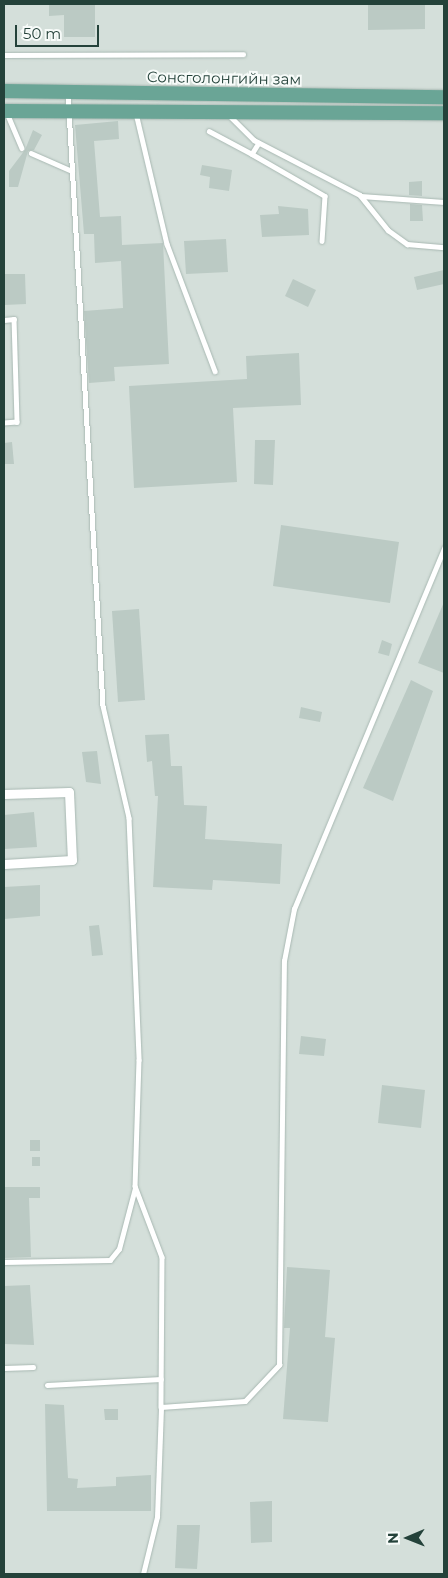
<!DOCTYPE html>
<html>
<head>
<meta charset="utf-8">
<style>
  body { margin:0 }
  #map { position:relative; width:448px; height:1578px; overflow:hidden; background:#e6efeb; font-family:Montserrat,sans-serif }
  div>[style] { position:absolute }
  .built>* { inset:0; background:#d4dfda }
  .building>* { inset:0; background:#bbcac4 }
  .roads { filter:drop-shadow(0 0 1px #a8b8b2) drop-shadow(0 0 1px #a8b8b2) }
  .service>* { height:4.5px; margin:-2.25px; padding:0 2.25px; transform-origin:2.25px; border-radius:2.25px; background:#fff }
  .minor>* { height:9px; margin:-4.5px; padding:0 4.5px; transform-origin:4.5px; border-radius:4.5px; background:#fff }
  .primary>* { height:14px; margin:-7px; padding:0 7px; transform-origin:7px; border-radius:7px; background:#6aa596 }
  span { translate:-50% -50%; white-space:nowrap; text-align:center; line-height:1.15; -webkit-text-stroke:4px #f7fbf9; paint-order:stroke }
  .street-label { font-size:15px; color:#24423a }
  .frame { position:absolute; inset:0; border:5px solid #24423a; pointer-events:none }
  .north { position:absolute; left:383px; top:1513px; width:50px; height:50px; -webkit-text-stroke:4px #f7fbf9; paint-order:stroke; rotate:269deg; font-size:14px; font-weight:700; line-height:20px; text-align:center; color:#24423a }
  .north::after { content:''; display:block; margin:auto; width:18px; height:22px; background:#24423a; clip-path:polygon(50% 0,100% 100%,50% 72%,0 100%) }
  .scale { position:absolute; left:15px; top:25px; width:84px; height:22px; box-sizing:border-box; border:2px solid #24423a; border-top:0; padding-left:6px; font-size:15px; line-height:18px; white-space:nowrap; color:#24423a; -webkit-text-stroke:4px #f7fbf9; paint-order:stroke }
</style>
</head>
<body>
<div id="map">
  <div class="built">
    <i style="clip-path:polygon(4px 4px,444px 4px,444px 1574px,4px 1574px)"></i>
  </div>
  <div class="building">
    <i style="clip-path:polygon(49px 4px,95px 4px,95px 37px,64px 37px,64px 15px,49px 16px)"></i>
    <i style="clip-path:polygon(368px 4px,425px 4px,425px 29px,368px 30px)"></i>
    <i style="clip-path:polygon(118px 121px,119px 139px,94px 141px,100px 217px,121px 216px,122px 245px,163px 243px,169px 364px,114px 367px,115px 381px,89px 383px,84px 311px,123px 308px,121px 261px,95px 263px,94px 234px,84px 234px,75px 125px)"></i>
    <i style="clip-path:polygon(33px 130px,42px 135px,34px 150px,28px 151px,18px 187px,9px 187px,9px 171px,25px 150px)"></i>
    <i style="clip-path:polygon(202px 165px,232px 170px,229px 191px,209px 188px,210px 177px,200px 175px)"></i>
    <i style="clip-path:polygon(422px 181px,422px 196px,409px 195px,409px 182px)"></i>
    <i style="clip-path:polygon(410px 204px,422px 205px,423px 221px,410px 221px)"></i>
    <i style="clip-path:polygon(278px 206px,308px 209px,309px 235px,262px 237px,260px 215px,279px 214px)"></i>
    <i style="clip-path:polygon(226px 239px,228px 272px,186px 274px,184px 241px)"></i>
    <i style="clip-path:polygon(444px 270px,444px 284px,417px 290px,414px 277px)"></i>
    <i style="clip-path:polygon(4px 274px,25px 274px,26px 304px,4px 305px)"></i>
    <i style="clip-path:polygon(293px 279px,316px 290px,308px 307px,285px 296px)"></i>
    <i style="clip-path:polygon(299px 353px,301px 405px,233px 408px,237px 482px,134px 488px,129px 386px,247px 379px,246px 356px)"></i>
    <i style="clip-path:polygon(255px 440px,275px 440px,273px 485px,254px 484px)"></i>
    <i style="clip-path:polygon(12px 442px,14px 464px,4px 464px,4px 443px)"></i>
    <i style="clip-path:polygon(281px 525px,399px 542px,390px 603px,273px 586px)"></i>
    <i style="clip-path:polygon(444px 602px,444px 673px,418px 663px)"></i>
    <i style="clip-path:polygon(139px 609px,145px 700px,118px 702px,112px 611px)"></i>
    <i style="clip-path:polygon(382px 640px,392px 644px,389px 656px,378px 653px)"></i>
    <i style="clip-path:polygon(411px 680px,433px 691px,393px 801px,363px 788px)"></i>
    <i style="clip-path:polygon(301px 707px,322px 712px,320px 722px,299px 718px)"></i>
    <i style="clip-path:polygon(169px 734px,171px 766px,182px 766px,184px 805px,207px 806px,205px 839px,282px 844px,280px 884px,213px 880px,212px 890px,153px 887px,158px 796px,155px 796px,152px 761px,147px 762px,145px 735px)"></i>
    <i style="clip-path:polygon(97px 751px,101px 784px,86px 782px,82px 752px)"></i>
    <i style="clip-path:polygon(34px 812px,37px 847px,4px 849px,4px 815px)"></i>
    <i style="clip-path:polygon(40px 885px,40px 916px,4px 919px,4px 887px)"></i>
    <i style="clip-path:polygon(99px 925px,103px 955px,92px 956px,89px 926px)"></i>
    <i style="clip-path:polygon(301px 1036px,326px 1039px,324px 1056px,299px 1054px)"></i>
    <i style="clip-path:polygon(382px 1085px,425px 1090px,421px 1128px,378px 1123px)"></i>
    <i style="clip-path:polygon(30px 1140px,40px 1140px,40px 1151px,30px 1151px)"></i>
    <i style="clip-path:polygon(32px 1157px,40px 1157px,40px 1166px,32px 1166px)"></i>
    <i style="clip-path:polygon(5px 1187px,40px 1187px,40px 1198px,29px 1198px,31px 1257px,4px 1258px)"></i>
    <i style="clip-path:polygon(287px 1267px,330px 1270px,325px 1337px,335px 1338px,328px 1422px,283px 1419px,290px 1328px,284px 1328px)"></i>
    <i style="clip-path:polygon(30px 1285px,34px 1345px,4px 1344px,4px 1286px)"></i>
    <i style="clip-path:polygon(45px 1404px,64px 1405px,68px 1478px,78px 1479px,77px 1488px,116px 1486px,116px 1477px,151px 1475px,151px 1511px,47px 1511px)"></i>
    <i style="clip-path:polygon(104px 1409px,118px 1409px,118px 1420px,105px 1420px)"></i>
    <i style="clip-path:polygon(272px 1501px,272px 1542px,251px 1543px,250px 1502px)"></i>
    <i style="clip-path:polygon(177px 1525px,200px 1525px,197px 1569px,175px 1568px)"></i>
  </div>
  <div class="roads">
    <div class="service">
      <i style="left:4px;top:55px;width:239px;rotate:-0.2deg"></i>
      <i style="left:68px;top:93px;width:614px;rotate:86.73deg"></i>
      <i style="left:103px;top:706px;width:115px;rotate:76.9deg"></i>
      <i style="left:129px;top:818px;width:242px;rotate:87.6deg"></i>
      <i style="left:139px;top:1060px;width:126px;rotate:91.8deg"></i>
      <i style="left:135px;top:1186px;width:76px;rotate:69.2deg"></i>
      <i style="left:162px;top:1257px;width:150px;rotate:90.4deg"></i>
      <i style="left:161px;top:1407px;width:84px;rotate:-4.1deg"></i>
      <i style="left:245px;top:1401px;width:50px;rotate:-46.6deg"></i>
      <i style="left:279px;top:1365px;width:404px;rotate:-89.3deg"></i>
      <i style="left:284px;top:961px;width:53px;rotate:-79.1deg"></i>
      <i style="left:294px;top:909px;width:391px;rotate:-67.4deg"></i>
      <i style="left:7px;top:113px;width:38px;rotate:67deg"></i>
      <i style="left:136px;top:113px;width:135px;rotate:76.7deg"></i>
      <i style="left:167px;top:244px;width:136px;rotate:69.3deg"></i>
      <i style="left:230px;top:116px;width:34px;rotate:45deg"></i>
      <i style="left:254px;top:140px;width:119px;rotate:27.4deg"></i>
      <i style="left:360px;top:195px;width:45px;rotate:51.3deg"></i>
      <i style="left:388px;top:230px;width:24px;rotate:36deg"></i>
      <i style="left:407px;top:244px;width:37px;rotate:5deg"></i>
      <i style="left:209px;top:131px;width:49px;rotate:28.1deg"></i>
      <i style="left:259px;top:143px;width:13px;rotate:122deg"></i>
      <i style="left:252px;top:154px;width:84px;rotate:29.9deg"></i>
      <i style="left:325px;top:196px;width:45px;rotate:93.8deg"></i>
      <i style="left:31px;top:153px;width:45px;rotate:23.7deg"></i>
      <i style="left:361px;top:196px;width:83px;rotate:4.1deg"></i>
      <i style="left:4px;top:320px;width:10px;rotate:-6deg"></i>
      <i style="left:14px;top:319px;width:103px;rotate:88.3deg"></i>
      <i style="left:17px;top:422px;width:13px;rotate:176deg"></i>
      <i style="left:4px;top:1262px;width:106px;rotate:-1.1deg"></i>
      <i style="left:110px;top:1260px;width:14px;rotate:-51deg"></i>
      <i style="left:119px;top:1249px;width:63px;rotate:-75.3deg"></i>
      <i style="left:4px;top:1368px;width:29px;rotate:-2deg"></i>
      <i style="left:47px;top:1385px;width:114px;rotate:-3deg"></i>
      <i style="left:143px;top:1574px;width:59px;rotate:-76.2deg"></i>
      <i style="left:157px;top:1517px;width:110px;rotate:-87.9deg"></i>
    </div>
    <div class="minor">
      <i style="left:4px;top:794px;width:65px;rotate:-1.8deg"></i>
      <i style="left:69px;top:792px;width:68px;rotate:87.5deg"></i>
      <i style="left:72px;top:860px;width:68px;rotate:176.6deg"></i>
    </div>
    <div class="primary">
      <i style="left:4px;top:91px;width:440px;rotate:0.8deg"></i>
      <i style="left:4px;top:111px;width:440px;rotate:0.3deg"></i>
    </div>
  </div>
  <div class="street-label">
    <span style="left:224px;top:78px;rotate:1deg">Сонсголонгийн зам</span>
  </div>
  <div class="frame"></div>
  <div class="north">N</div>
  <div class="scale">50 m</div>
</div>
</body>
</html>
